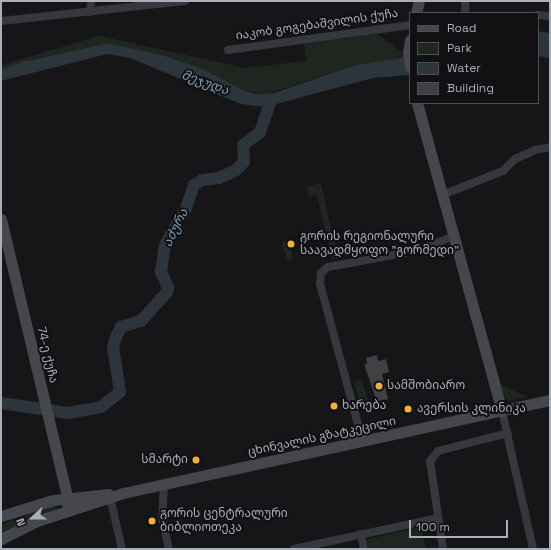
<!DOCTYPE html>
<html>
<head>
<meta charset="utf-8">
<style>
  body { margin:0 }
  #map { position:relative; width:551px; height:550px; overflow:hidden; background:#161618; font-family:"Space Grotesk","Noto Sans Georgian",sans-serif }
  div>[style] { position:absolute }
  .green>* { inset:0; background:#1e261f }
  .water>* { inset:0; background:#2c353c }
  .river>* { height:12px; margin:-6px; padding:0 6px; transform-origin:6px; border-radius:6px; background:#2c353c }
  .building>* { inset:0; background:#404145 }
  .street>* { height:8px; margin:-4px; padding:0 4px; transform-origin:4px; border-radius:4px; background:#37383d }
  .secondary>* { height:11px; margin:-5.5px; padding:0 5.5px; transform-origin:5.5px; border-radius:5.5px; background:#45474d }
  .dots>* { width:11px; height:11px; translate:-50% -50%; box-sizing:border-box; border:2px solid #111113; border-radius:50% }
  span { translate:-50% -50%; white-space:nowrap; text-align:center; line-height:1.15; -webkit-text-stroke:4px #111113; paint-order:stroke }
  .street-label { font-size:12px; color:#a8adb8 }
  .poi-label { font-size:12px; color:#a8adb8 }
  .left { translate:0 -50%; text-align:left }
  .right { translate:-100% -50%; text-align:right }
  .water-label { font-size:13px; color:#7f9bb3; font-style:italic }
  .frame { position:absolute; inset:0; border:2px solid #a8adb8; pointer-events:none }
  .legend { position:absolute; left:409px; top:12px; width:130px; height:92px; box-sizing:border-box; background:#111113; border:1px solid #4d4f55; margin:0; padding:5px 7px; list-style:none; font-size:12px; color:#a8adb8 }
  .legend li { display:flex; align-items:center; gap:8px; height:20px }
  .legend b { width:20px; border:1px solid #4d4f55 }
  .north { position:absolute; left:12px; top:498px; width:40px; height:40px; -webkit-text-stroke:3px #111113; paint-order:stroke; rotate:249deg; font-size:11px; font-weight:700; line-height:16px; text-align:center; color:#a8adb8 }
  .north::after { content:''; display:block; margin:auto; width:14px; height:18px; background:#a8adb8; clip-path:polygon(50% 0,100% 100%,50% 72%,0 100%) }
  .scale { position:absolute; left:409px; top:520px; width:99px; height:18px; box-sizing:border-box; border:2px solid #a8adb8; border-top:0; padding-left:5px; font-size:12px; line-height:14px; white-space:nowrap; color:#a8adb8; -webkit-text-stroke:3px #111113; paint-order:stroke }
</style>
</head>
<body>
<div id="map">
  <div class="green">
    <i style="clip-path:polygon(377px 34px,401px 51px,402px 55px,397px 59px,356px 66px,265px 94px,244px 91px,165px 56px,108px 43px,34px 59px,1px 70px,1px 65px,99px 36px,246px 68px,306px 61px,304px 44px)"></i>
    <i style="clip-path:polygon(321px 183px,338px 259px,332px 260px,317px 195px,309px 196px,307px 187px)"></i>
    <i style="clip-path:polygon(288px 240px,293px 257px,288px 261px,281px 242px)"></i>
    <i style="clip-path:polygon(362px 380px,370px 408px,362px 410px,354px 381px)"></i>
    <i style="clip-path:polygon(500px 384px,528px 397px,507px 401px)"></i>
    <i style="clip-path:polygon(54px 505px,57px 507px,56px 510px,1px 534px,3px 524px)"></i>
    <i style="clip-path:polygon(421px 527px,426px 549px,369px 549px,367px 539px)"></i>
  </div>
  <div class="water">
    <i style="clip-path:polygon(538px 31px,550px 33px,550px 58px,538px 56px)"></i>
    <i style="clip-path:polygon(108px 43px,165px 56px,205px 70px,244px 91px,257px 94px,274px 93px,356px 65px,397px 59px,410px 53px,410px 75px,373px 78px,265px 107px,241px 104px,130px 58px,107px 54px,1px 81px,1px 70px,22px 62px)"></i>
  </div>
  <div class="river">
    <i style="left:1px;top:403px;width:68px;rotate:8.5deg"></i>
    <i style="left:68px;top:413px;width:34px;rotate:-10deg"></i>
    <i style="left:101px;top:407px;width:24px;rotate:-38deg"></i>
    <i style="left:120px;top:392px;width:46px;rotate:-98.8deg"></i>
    <i style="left:113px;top:347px;width:10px;rotate:-73deg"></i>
    <i style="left:116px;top:337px;width:11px;rotate:-63deg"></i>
    <i style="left:121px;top:327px;width:21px;rotate:-17deg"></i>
    <i style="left:141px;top:321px;width:39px;rotate:-48deg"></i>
    <i style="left:167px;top:292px;width:5px;rotate:-79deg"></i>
    <i style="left:168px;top:287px;width:17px;rotate:-115deg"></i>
    <i style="left:161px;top:272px;width:27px;rotate:-82deg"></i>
    <i style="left:165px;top:245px;width:43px;rotate:-60.4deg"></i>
    <i style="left:186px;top:208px;width:24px;rotate:-71deg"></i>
    <i style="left:194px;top:185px;width:9px;rotate:-32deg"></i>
    <i style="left:202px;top:180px;width:17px;rotate:-7deg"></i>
    <i style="left:219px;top:178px;width:19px;rotate:-25deg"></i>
    <i style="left:236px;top:170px;width:11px;rotate:-45deg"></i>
    <i style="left:244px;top:162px;width:17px;rotate:-93deg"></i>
    <i style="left:243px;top:145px;width:21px;rotate:-37deg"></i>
    <i style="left:260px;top:132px;width:34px;rotate:-71deg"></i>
  </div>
  <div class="building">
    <i style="clip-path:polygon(377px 355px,378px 361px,386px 359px,389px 372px,382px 374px,388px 399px,377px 402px,364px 364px,367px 364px,366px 358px)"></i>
  </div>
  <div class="street">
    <i style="left:90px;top:12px;width:11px;rotate:-85deg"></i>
    <i style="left:465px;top:13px;width:12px;rotate:-90deg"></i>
    <i style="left:538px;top:15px;width:12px;rotate:5deg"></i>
    <i style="left:1px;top:21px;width:185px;rotate:-6.2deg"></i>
    <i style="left:228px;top:50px;width:184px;rotate:-7.8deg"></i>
    <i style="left:442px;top:195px;width:66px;rotate:-21.5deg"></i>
    <i style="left:503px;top:171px;width:17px;rotate:-45deg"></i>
    <i style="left:515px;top:159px;width:22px;rotate:-24deg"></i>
    <i style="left:535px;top:150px;width:15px;rotate:-11deg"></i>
    <i style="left:502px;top:411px;width:141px;rotate:77.3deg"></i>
    <i style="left:363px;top:443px;width:165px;rotate:-105.1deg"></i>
    <i style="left:320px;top:284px;width:11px;rotate:-85deg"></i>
    <i style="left:321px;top:273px;width:9px;rotate:-41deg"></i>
    <i style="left:328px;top:267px;width:88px;rotate:-10.4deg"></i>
    <i style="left:415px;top:251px;width:42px;rotate:-21deg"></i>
    <i style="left:164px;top:484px;width:33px;rotate:93deg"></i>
    <i style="left:162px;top:517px;width:33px;rotate:78deg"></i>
    <i style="left:110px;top:497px;width:53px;rotate:77deg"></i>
    <i style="left:361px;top:534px;width:15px;rotate:79deg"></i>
    <i style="left:294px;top:549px;width:147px;rotate:-12.1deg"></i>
    <i style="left:443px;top:549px;width:89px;rotate:-98.4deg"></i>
    <i style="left:430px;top:461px;width:13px;rotate:-51deg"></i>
    <i style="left:438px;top:451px;width:72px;rotate:-14.4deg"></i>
  </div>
  <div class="secondary">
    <i style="left:416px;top:13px;width:12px;rotate:-76deg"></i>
    <i style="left:410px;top:40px;width:12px;rotate:99deg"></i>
    <i style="left:408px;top:52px;width:15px;rotate:82deg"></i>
    <i style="left:417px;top:103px;width:320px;rotate:74.6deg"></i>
    <i style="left:1px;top:219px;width:290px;rotate:76.6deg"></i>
    <i style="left:68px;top:501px;width:10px;rotate:96deg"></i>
    <i style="left:1px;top:516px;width:54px;rotate:-17.1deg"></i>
    <i style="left:53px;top:500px;width:56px;rotate:-6.1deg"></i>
    <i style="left:1px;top:539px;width:40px;rotate:-26.6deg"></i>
    <i style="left:37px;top:521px;width:90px;rotate:-18deg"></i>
    <i style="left:123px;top:493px;width:437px;rotate:-12.3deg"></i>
  </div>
  <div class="dots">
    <i style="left:291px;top:244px;background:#f2b134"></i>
    <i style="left:379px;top:386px;background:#f2b134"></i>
    <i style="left:334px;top:406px;background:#f2b134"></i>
    <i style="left:408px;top:409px;background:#f2b134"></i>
    <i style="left:196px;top:460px;background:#f2b134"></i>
    <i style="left:152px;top:521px;background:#f2b134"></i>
  </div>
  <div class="street-label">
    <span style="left:317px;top:25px;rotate:-8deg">იაკობ გოგებაშვილის ქუჩა</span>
    <span style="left:47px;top:355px;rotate:77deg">74-ე ქუჩა</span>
    <span style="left:322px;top:437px;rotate:-12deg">ცხინვალის გზატკეცილი</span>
  </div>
  <div class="poi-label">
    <span class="left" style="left:300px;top:244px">გორის რეგიონალური<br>საავადმყოფო "გორმედი"</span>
    <span class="left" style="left:387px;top:386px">სამშობიარო</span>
    <span class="left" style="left:342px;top:406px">ხარება</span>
    <span class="left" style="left:417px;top:409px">ავერსის კლინიკა</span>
    <span class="right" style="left:188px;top:460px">სმარტი</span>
    <span class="left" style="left:160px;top:521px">გორის ცენტრალური<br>ბიბლიოთეკა</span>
  </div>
  <div class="water-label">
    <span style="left:205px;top:83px;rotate:20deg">მეჯუდა</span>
    <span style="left:176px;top:228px;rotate:-64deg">აძურა</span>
  </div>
  <div class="frame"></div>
  <ul class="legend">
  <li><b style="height:5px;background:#45474d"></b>Road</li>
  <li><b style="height:11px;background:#1e261f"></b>Park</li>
  <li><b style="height:11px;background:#2c353c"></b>Water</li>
  <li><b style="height:11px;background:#404145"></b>Building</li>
  </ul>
  <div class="north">N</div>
  <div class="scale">100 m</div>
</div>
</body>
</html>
